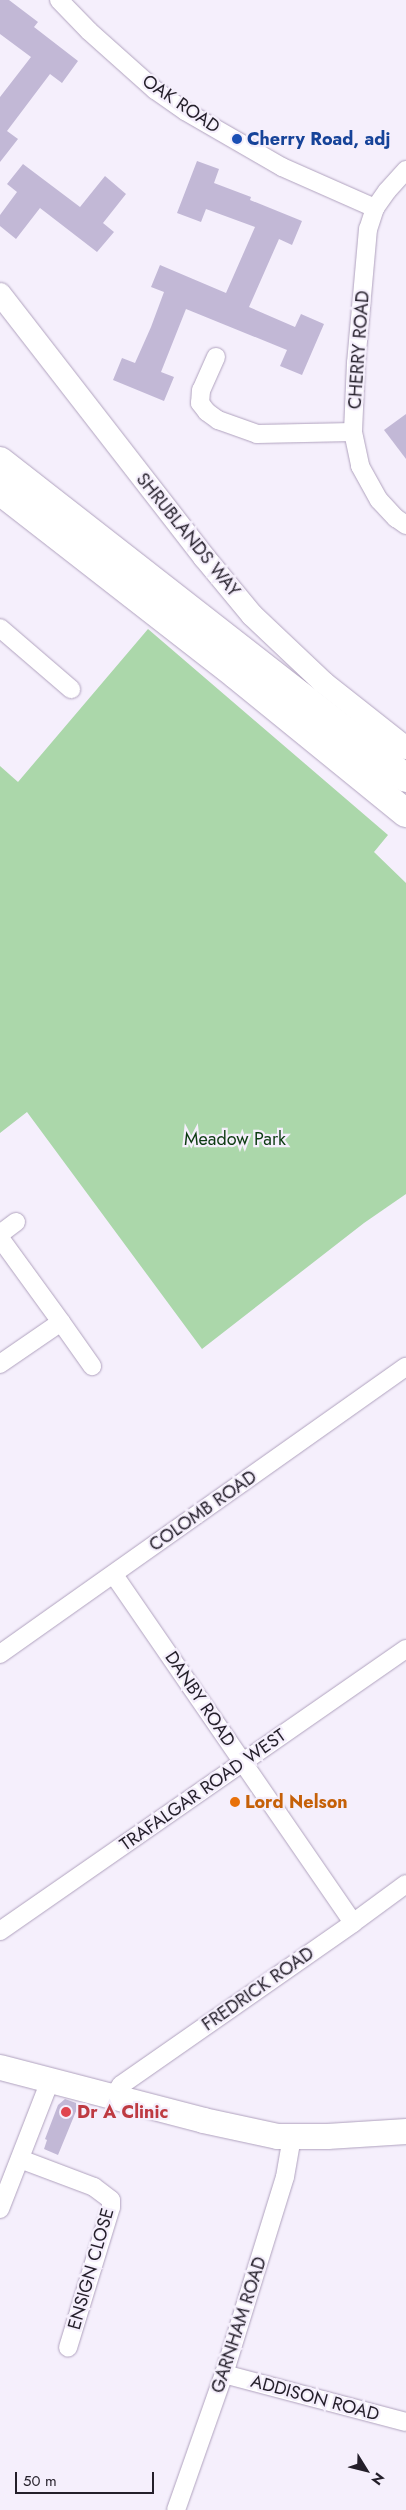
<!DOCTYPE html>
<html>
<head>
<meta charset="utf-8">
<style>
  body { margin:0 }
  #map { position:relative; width:406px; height:2510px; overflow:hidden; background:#f5effc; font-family:Jost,sans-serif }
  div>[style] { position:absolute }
  .green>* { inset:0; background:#abd7aa }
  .building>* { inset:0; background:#c2b8d6 }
  .roads { filter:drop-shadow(0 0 1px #b0a2be) drop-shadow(0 0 1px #b0a2be) }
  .minor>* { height:18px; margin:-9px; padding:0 9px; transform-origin:9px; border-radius:9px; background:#fff }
  .tertiary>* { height:22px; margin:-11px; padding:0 11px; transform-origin:11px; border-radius:11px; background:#fff }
  .secondary>* { height:25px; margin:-12.5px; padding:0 12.5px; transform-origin:12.5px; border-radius:12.5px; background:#fff }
  .trunk>* { height:28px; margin:-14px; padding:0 14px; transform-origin:14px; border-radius:14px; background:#fff }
  .dots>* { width:14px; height:14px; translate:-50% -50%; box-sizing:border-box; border:2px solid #f5effc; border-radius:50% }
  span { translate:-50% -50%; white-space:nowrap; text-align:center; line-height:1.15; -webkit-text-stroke:4.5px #f5effc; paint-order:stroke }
  .street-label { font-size:18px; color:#241f2a }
  .transit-label { font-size:18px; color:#164399; font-weight:700 }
  .left { translate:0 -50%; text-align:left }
  .park-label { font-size:18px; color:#0c3b11 }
  .food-label { font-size:18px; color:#c56008; font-weight:700 }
  .health-label { font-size:18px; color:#be3a42; font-weight:700 }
  .north { position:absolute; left:341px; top:2445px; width:50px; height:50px; -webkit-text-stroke:4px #f5effc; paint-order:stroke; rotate:126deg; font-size:14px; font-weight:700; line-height:20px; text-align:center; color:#241f2a }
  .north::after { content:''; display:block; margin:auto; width:18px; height:22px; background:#241f2a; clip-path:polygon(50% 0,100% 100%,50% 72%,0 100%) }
  .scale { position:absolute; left:15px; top:2472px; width:139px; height:22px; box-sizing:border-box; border:2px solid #241f2a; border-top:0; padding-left:6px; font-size:15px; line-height:18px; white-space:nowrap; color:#241f2a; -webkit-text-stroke:4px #f5effc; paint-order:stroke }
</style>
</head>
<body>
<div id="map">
  <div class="green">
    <i style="clip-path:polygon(148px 629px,388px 835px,374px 852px,406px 883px,406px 1194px,364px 1223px,202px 1349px,27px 1112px,0 1133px,0 766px,18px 782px)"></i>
  </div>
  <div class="building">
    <i style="clip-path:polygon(0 0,9px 0,38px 22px,34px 27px,78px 61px,62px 83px,50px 74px,7px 131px,18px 139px,0 162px,0 97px,31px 57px,0 34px)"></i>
    <i style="clip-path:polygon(197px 161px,219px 169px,214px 183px,251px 197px,250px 200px,302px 221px,292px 245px,279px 239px,249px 307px,295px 327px,301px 314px,324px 324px,302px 375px,280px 366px,287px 350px,186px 309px,161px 372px,174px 377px,164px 401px,113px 380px,122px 358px,135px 363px,151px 327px,164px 292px,151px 287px,160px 265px,226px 293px,255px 227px,206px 209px,201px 222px,177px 213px)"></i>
    <i style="clip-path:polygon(23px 164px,80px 207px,105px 176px,126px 194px,103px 223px,114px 232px,97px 252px,40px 208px,16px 239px,0 226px,0 215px,17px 192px,7px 184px)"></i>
    <i style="clip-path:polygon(406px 414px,406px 459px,384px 430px)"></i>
    <i style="clip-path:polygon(65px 2099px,79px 2104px,58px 2155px,44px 2149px,47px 2140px,45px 2139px,58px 2105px)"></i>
  </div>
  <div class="roads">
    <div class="minor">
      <i style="left:59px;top:0;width:43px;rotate:45.9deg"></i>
      <i style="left:89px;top:31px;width:89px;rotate:41.8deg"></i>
      <i style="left:155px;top:90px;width:37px;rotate:35deg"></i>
      <i style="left:185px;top:111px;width:112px;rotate:30deg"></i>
      <i style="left:282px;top:167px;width:102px;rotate:23.8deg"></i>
      <i style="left:406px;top:170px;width:28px;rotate:132deg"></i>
      <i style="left:387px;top:191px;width:21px;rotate:125deg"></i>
      <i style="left:375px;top:208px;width:22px;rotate:108deg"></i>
      <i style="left:368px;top:229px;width:135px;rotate:95.1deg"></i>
      <i style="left:356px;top:363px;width:69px;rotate:92.5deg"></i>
      <i style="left:353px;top:432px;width:35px;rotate:78deg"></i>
      <i style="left:360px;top:466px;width:39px;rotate:61deg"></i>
      <i style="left:379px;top:500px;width:25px;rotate:47deg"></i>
      <i style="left:396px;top:518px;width:12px;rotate:35deg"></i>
      <i style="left:216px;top:357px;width:36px;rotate:114deg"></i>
      <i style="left:201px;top:390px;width:13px;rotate:94deg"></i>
      <i style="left:200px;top:403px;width:11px;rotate:52deg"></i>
      <i style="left:207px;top:412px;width:14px;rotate:36deg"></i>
      <i style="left:218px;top:420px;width:41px;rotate:19.7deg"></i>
      <i style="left:257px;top:434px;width:96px;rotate:-1.2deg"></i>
      <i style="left:0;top:628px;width:94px;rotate:40.7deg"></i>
      <i style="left:0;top:1234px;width:20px;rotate:-37deg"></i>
      <i style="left:0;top:1238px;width:104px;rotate:54deg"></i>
      <i style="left:61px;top:1322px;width:74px;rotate:145.5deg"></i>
      <i style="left:61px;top:1322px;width:54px;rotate:54.8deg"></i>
      <i style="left:114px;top:1575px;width:422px;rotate:55.5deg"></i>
      <i style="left:0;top:1654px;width:497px;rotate:-35.3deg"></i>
      <i style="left:0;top:1931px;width:494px;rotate:-34.8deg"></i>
      <i style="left:113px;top:2097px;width:14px;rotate:-56deg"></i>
      <i style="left:121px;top:2085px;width:283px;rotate:-34.9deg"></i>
      <i style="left:353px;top:1923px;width:66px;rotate:-36.3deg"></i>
      <i style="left:20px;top:2159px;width:79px;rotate:20.7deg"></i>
      <i style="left:94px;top:2187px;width:21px;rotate:37deg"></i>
      <i style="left:111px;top:2200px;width:7px;rotate:90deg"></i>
      <i style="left:111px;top:2207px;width:147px;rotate:107deg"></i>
      <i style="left:0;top:2209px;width:137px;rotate:-68.7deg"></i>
      <i style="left:224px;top:2374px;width:188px;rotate:14.8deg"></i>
      <i style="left:176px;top:2510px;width:144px;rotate:-70.6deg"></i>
      <i style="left:224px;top:2374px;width:206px;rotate:-72.8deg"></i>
      <i style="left:285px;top:2177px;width:41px;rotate:-80.1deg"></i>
    </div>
    <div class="tertiary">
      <i style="left:0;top:294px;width:333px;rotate:52.2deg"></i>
      <i style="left:204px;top:557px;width:75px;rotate:50.4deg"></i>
      <i style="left:252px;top:615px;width:99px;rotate:43.4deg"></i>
      <i style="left:324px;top:683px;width:105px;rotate:38.4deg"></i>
    </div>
    <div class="secondary">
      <i style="left:0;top:2067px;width:210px;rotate:14.6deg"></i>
      <i style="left:203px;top:2120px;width:76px;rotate:12.2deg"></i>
      <i style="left:277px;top:2136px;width:50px"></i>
      <i style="left:327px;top:2136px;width:79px;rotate:-3.6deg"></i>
    </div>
    <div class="trunk">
      <i style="left:0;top:461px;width:515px;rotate:37.98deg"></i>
      <i style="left:0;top:491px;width:299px;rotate:37.9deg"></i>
      <i style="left:236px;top:675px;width:219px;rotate:39.1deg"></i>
    </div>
  </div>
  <div class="dots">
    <i style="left:237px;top:139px;background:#1a4fb4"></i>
    <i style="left:235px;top:1802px;background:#e8710a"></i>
    <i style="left:66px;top:2112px;background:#e0444e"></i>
  </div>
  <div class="street-label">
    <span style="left:181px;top:104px;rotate:34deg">OAK ROAD</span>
    <span style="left:359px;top:350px;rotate:-86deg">CHERRY ROAD</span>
    <span style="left:188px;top:535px;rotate:51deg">SHRUBLANDS WAY</span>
    <span style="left:203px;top:1511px;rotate:-35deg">COLOMB ROAD</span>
    <span style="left:200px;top:1699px;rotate:56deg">DANBY ROAD</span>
    <span style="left:203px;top:1790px;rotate:-35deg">TRAFALGAR ROAD WEST</span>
    <span style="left:258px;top:1989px;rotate:-35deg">FREDRICK ROAD</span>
    <span style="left:91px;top:2269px;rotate:-74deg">ENSIGN CLOSE</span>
    <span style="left:239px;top:2325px;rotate:-72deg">GARNHAM ROAD</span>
    <span style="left:315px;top:2398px;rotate:15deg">ADDISON ROAD</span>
  </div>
  <div class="transit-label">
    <span class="left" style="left:247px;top:139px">Cherry Road, adj</span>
  </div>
  <div class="park-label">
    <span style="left:235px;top:1139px">Meadow Park</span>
  </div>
  <div class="food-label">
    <span class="left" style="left:245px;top:1802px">Lord Nelson</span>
  </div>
  <div class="health-label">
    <span class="left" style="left:77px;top:2112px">Dr A Clinic</span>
  </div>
  <div class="north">N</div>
  <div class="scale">50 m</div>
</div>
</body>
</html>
